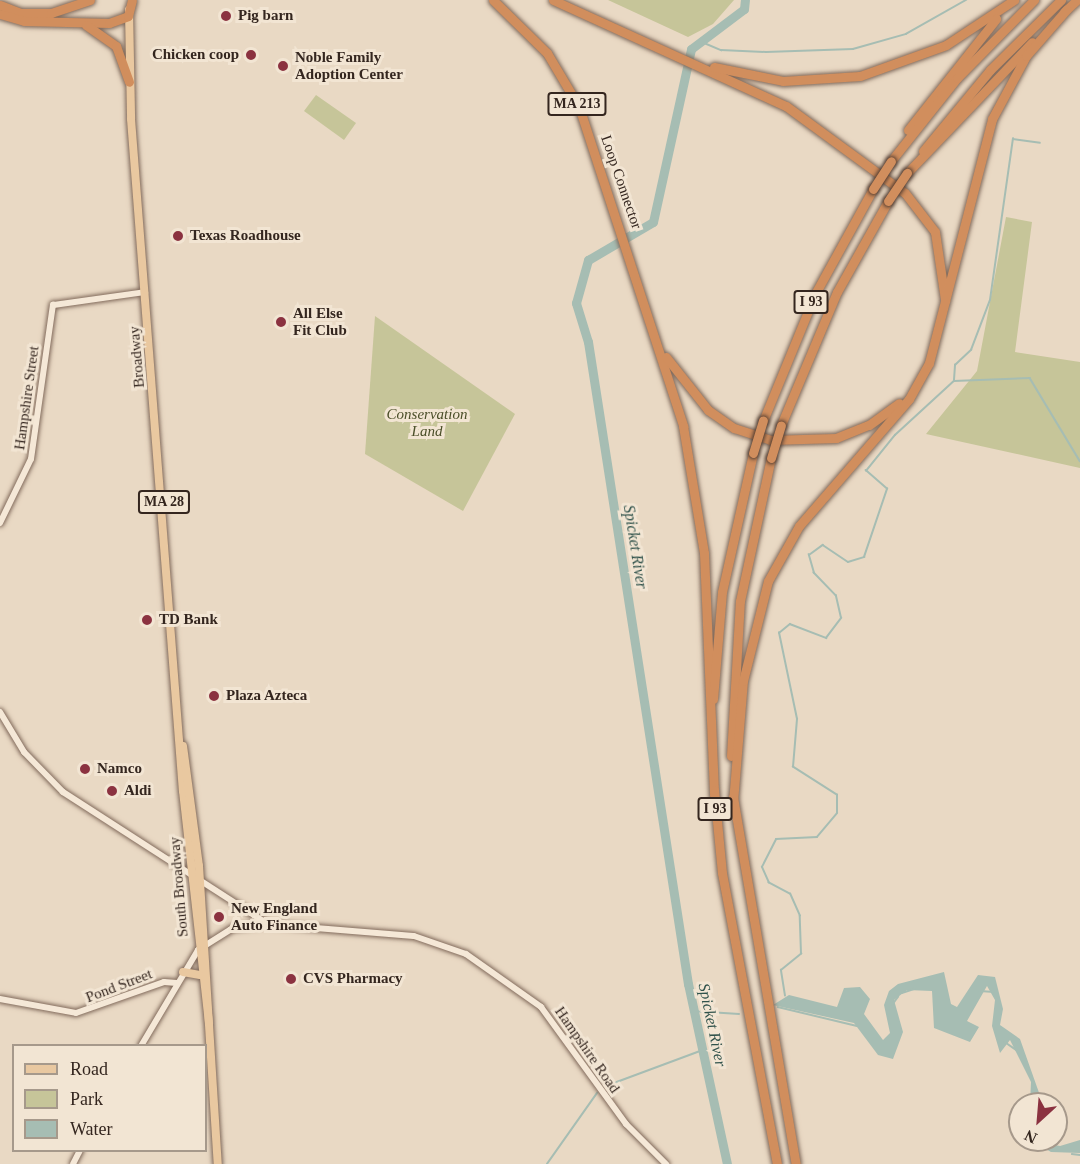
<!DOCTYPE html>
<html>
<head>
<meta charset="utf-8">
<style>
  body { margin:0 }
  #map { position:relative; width:1080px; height:1164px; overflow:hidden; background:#e9d9c4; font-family:Georgia,serif }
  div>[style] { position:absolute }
  .green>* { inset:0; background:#c6c599 }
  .water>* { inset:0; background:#a6bdb3 }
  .stream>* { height:1.5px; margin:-0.75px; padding:0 0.75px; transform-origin:0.75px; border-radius:0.75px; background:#a6bdb3 }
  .river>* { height:9px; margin:-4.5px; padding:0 4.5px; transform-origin:4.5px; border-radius:4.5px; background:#a6bdb3 }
  .roads { filter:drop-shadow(0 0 2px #826b5c) drop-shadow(0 0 2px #826b5c) }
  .minor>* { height:6px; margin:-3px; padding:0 3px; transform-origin:3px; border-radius:3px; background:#f5e8d7 }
  .major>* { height:8px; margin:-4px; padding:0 4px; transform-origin:4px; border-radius:4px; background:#e9c8a0 }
  .highway>* { height:9px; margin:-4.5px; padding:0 4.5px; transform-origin:4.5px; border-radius:4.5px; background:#d18e5d }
  .bridges { filter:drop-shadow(0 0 2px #503b30) drop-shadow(0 0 2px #503b30) }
  .highway-bridge>* { height:9px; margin:-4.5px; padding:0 4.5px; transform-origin:4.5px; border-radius:4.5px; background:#d18e5d }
  .dots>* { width:16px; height:16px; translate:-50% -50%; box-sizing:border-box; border:3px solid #f2e5d3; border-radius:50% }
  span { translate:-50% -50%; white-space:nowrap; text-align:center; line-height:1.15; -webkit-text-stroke:6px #f2e5d3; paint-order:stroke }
  .shield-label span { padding:2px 4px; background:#f2e5d3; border:2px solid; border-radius:4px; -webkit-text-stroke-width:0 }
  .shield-label { font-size:14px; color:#34261f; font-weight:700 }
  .poi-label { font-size:15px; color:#34261f; font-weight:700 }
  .left { translate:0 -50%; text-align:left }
  .right { translate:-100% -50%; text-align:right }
  .street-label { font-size:15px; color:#34261f }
  .park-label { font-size:15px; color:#4a4e28; font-style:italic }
  .water-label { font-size:16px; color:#30524b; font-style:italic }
  .legend { position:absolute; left:12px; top:1044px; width:195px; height:108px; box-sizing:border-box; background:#f2e5d3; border:2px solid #a6998b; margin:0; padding:8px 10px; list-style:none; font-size:18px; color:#34261f }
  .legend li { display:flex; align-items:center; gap:12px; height:30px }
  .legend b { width:30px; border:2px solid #a6998b }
  .north { position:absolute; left:1008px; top:1092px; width:60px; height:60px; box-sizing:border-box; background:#f2e5d3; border:2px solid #a6998b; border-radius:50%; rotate:206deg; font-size:16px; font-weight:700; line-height:24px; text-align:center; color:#34261f }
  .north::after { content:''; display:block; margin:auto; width:21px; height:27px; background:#8b3240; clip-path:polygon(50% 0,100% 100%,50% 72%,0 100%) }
</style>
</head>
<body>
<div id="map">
  <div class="green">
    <i style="clip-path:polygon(608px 0,734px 0,713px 24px,688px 37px)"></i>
    <i style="clip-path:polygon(316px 95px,356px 123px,344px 140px,304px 111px)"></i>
    <i style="clip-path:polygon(1006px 217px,1032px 222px,1015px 352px,1080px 362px,1080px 468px,926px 434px,977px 371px)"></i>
    <i style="clip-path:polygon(375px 316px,515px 414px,463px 511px,365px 454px)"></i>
  </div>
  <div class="water">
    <i style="clip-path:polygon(944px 972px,951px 1004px,957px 1007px,978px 975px,995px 977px,1003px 1009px,1000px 1025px,1020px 1039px,1043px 1104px,1030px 1104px,1031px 1082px,1010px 1040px,1000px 1053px,992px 1026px,995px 1000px,987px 986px,967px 1021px,979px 1027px,970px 1042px,934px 1028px,932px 991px,907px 990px,894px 1000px,903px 1032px,893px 1059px,878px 1055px,854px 1023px,773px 1005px,789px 995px,837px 1007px,844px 988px,860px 987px,870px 999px,864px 1014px,883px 1040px,890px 1033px,884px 1005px,889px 991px,898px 984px)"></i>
    <i style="clip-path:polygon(1030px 1140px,1060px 1146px,1080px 1140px,1080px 1153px,1051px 1152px)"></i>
  </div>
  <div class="stream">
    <i style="left:702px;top:42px;width:21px;rotate:23deg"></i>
    <i style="left:721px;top:50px;width:45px;rotate:2.5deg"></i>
    <i style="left:766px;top:52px;width:87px;rotate:-2deg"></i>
    <i style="left:853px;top:49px;width:55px;rotate:-15.8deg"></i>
    <i style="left:906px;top:34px;width:69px;rotate:-29.5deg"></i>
    <i style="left:954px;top:380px;width:15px;rotate:-86deg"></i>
    <i style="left:955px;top:365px;width:22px;rotate:-43deg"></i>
    <i style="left:971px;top:350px;width:53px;rotate:-69.2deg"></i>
    <i style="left:990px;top:300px;width:163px;rotate:-81.9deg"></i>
    <i style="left:1013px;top:139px;width:27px;rotate:8deg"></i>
    <i style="left:980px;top:991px;width:14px;rotate:4deg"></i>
    <i style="left:902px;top:993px;width:13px;rotate:-18deg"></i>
    <i style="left:785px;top:996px;width:26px;rotate:-99deg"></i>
    <i style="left:781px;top:970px;width:26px;rotate:-39deg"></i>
    <i style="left:801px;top:954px;width:38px;rotate:-92deg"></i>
    <i style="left:800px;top:916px;width:24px;rotate:-114deg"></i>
    <i style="left:790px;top:894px;width:24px;rotate:-152deg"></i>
    <i style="left:769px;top:883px;width:17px;rotate:-114deg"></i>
    <i style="left:762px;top:867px;width:31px;rotate:-63deg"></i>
    <i style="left:776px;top:839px;width:41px;rotate:-2.8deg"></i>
    <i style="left:817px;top:837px;width:31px;rotate:-50deg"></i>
    <i style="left:837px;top:813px;width:18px;rotate:-90deg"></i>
    <i style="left:837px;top:795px;width:52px;rotate:-147.5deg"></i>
    <i style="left:793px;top:767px;width:48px;rotate:-85.2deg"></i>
    <i style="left:797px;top:719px;width:88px;rotate:-101.8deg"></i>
    <i style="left:779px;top:633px;width:14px;rotate:-39deg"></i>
    <i style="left:790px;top:624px;width:39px;rotate:21deg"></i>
    <i style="left:826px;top:638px;width:25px;rotate:-53deg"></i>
    <i style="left:841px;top:618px;width:23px;rotate:-103deg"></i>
    <i style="left:836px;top:596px;width:32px;rotate:-134deg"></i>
    <i style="left:814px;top:573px;width:19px;rotate:-106deg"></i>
    <i style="left:809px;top:555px;width:17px;rotate:-36deg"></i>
    <i style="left:823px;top:545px;width:30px;rotate:34deg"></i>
    <i style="left:848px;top:562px;width:17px;rotate:-17deg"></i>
    <i style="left:864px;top:557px;width:72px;rotate:-71.3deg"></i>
    <i style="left:887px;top:489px;width:28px;rotate:-139deg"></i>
    <i style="left:866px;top:471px;width:46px;rotate:-51.1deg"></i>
    <i style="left:895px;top:435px;width:80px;rotate:-42.5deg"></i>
    <i style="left:954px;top:381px;width:76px;rotate:-2.3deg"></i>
    <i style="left:1030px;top:378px;width:97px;rotate:58.9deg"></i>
    <i style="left:892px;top:1005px;width:10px;rotate:-53deg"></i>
    <i style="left:778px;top:1007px;width:81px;rotate:13.5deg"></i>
    <i style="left:693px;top:1011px;width:46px;rotate:3.7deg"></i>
    <i style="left:1005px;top:1042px;width:16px;rotate:35deg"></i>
    <i style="left:606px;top:1086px;width:100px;rotate:-20.4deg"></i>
    <i style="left:1072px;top:1154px;width:8px;rotate:7deg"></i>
    <i style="left:547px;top:1164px;width:87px;rotate:-54.8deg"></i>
  </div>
  <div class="river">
    <i style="left:727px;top:1164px;width:184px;rotate:-102.2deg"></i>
    <i style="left:688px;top:984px;width:650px;rotate:-98.85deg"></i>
    <i style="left:588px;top:342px;width:41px;rotate:-107.1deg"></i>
    <i style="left:576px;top:303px;width:45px;rotate:-74.4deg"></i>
    <i style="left:588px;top:260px;width:75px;rotate:-30.3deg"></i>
    <i style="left:653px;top:222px;width:177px;rotate:-77.6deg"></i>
    <i style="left:691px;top:49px;width:66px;rotate:-37deg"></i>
    <i style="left:744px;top:9px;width:9px;rotate:-84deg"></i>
  </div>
  <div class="roads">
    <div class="minor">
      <i style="left:0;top:523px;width:71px;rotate:-64.2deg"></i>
      <i style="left:31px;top:459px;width:156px;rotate:-81.9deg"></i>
      <i style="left:53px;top:305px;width:93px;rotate:-8deg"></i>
      <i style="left:0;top:712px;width:47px;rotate:59deg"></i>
      <i style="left:24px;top:752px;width:56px;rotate:45.7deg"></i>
      <i style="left:63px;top:792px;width:242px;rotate:32.8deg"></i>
      <i style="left:0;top:999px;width:77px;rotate:10.4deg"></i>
      <i style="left:76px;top:1013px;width:93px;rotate:-19.4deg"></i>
      <i style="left:164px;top:982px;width:13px;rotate:4deg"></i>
      <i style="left:141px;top:1046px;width:112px;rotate:-59.3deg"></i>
      <i style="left:198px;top:950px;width:41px;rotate:-32.2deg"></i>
      <i style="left:233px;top:928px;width:34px;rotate:-7deg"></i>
      <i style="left:267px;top:924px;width:147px;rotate:4.7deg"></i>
      <i style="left:414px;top:936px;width:55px;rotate:19.1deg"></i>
      <i style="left:466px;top:954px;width:92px;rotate:35.2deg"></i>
      <i style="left:541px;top:1007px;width:145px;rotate:54deg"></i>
      <i style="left:626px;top:1124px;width:57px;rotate:45deg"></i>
      <i style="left:73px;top:1164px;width:16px;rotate:-63deg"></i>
    </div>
    <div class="major">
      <i style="left:129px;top:10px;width:109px;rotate:88.9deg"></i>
      <i style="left:131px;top:119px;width:674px;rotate:85.58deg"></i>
      <i style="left:183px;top:791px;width:234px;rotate:83.6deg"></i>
      <i style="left:183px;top:746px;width:121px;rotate:82.4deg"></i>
      <i style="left:199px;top:866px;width:299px;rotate:86.4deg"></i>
      <i style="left:183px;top:972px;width:17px;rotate:10deg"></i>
    </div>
    <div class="highway">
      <i style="left:493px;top:0;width:76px;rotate:44.5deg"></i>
      <i style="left:547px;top:53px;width:63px;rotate:59.3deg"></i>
      <i style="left:579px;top:107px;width:336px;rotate:71.9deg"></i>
      <i style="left:683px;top:426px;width:129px;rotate:80.6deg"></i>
      <i style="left:704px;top:553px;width:242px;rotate:87.6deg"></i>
      <i style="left:553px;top:0;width:256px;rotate:24.5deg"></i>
      <i style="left:786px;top:106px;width:147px;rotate:36.2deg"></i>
      <i style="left:905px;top:193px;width:49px;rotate:52.4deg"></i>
      <i style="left:935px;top:232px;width:69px;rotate:81.6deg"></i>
      <i style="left:0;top:5px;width:22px;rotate:21deg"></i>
      <i style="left:21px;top:13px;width:30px"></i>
      <i style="left:51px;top:13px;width:41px;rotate:-18.4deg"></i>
      <i style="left:1064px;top:12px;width:18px;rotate:-43deg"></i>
      <i style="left:0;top:14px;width:25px;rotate:16deg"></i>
      <i style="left:24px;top:21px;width:85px;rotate:1.3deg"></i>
      <i style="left:109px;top:23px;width:20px;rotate:-20deg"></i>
      <i style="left:128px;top:16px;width:16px;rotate:-76deg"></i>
      <i style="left:86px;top:25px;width:37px;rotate:35deg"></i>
      <i style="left:116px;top:46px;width:38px;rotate:70deg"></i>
      <i style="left:714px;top:67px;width:70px;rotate:11.5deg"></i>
      <i style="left:783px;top:81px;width:77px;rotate:-3.7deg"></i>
      <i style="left:860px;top:76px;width:91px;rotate:-19.8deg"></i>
      <i style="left:946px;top:45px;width:82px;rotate:-33.5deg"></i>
      <i style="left:908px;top:130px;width:142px;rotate:-51.6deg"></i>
      <i style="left:923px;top:151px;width:105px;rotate:-50.4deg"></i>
      <i style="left:990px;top:70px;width:100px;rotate:-44.6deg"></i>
      <i style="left:891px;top:161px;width:106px;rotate:-51.5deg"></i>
      <i style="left:957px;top:78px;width:110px;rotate:-45.4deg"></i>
      <i style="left:907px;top:173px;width:181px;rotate:-46.3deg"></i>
      <i style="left:666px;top:357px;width:68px;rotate:51.6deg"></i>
      <i style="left:708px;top:410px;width:32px;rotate:35deg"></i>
      <i style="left:734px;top:428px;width:38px;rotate:18deg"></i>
      <i style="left:770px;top:440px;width:66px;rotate:-1.7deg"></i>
      <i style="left:836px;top:438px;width:35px;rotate:-22deg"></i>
      <i style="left:869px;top:425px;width:37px;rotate:-36deg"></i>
      <i style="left:763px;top:421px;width:137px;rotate:-67.7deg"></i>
      <i style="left:815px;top:294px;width:120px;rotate:-61.1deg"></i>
      <i style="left:781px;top:425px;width:144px;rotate:-67.2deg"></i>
      <i style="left:837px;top:292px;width:104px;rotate:-60.7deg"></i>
      <i style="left:713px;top:699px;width:107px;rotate:-85.2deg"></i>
      <i style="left:722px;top:592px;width:142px;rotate:-77.4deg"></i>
      <i style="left:731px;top:756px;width:155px;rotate:-86.7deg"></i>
      <i style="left:740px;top:601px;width:146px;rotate:-77.8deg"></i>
      <i style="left:714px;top:790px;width:83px;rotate:84.5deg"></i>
      <i style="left:722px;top:873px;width:296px;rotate:79.3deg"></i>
      <i style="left:733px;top:797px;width:372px;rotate:80.3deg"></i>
      <i style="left:733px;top:802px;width:121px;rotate:-85.3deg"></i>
      <i style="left:743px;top:681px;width:103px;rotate:-76deg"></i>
      <i style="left:768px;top:581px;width:63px;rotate:-60.6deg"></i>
      <i style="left:799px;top:526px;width:168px;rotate:-49.1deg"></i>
      <i style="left:909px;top:399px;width:41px;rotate:-60.9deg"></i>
      <i style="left:929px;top:363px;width:252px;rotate:-75.5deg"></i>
      <i style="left:992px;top:119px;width:72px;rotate:-61.6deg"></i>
      <i style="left:1026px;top:56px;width:62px;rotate:-48.9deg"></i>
    </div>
  </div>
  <div class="bridges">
    <div class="highway-bridge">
      <i style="left:873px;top:189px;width:33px;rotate:-57deg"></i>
      <i style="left:888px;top:201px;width:34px;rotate:-56deg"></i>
      <i style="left:753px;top:453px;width:34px;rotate:-73deg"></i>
      <i style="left:771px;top:458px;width:34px;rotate:-73deg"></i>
    </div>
  </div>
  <div class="dots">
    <i style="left:226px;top:16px;background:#8b3240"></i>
    <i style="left:251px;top:55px;background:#8b3240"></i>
    <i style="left:283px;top:66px;background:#8b3240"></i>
    <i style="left:178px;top:236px;background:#8b3240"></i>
    <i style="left:281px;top:322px;background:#8b3240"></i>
    <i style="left:147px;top:620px;background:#8b3240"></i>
    <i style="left:214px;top:696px;background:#8b3240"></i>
    <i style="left:85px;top:769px;background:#8b3240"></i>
    <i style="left:112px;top:791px;background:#8b3240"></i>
    <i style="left:219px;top:917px;background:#8b3240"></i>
    <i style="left:291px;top:979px;background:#8b3240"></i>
  </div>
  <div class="shield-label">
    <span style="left:577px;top:104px">MA 213</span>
    <span style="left:811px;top:302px">I 93</span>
    <span style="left:164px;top:502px">MA 28</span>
    <span style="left:715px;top:809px">I 93</span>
  </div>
  <div class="poi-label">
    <span class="left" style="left:238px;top:16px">Pig barn</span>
    <span class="right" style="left:239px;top:55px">Chicken coop</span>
    <span class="left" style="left:295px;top:66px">Noble Family<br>Adoption Center</span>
    <span class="left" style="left:190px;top:236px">Texas Roadhouse</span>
    <span class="left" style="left:293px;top:322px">All Else<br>Fit Club</span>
    <span class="left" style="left:159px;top:620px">TD Bank</span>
    <span class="left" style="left:226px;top:696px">Plaza Azteca</span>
    <span class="left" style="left:97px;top:769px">Namco</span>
    <span class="left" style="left:124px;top:791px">Aldi</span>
    <span class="left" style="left:231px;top:917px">New England<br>Auto Finance</span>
    <span class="left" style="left:303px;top:979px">CVS Pharmacy</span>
  </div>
  <div class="street-label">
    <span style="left:621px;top:182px;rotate:71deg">Loop Connector</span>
    <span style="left:137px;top:357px;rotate:-95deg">Broadway</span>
    <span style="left:27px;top:398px;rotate:-82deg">Hampshire Street</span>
    <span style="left:179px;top:887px;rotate:-95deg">South Broadway</span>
    <span style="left:119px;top:986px;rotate:-21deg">Pond Street</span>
    <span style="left:587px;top:1050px;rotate:55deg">Hampshire Road</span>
  </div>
  <div class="park-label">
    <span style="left:427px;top:423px">Conservation<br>Land</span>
  </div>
  <div class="water-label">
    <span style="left:635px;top:547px;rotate:81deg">Spicket River</span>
    <span style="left:712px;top:1025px;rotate:78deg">Spicket River</span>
  </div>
  <ul class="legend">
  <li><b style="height:8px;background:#e9c8a0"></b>Road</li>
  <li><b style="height:16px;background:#c6c599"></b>Park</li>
  <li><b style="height:16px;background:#a6bdb3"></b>Water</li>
  </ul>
  <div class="north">N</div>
</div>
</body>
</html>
